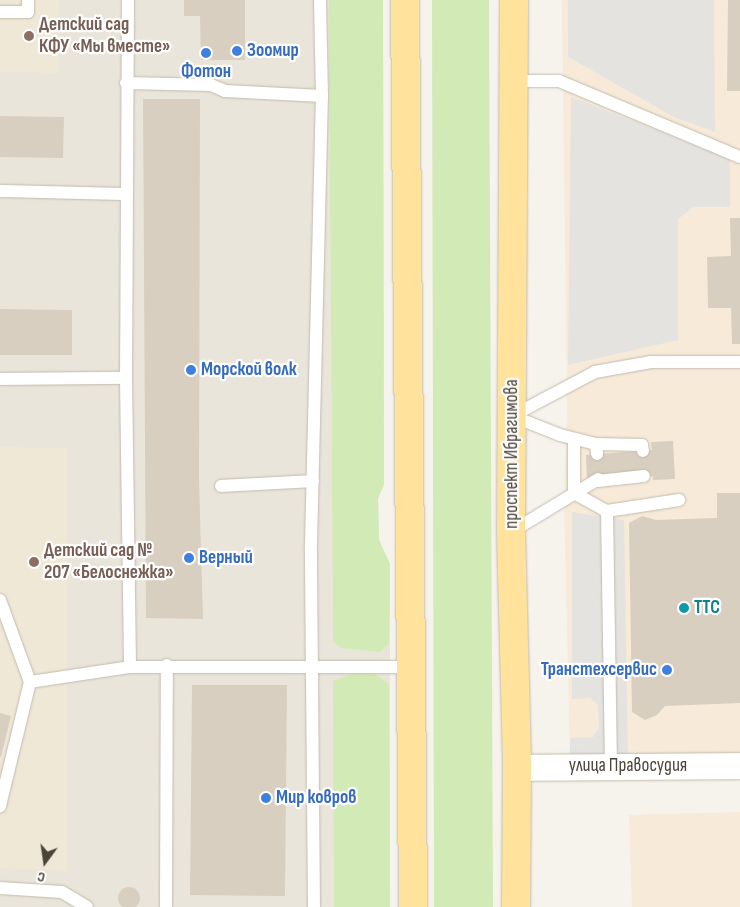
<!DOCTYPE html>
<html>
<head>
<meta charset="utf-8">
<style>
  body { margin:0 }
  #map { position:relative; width:740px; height:907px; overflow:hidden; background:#f6f3ec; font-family:"Sofia Sans Condensed",sans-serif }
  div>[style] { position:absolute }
  .residential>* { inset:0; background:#eae5da }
  .commercial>* { inset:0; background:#f7ead8 }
  .education>* { inset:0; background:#efe8d6 }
  .green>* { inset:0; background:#d2eab5 }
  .parking>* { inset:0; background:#e5e3e0 }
  .building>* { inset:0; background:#d8cfc1 }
  .round { border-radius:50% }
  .roads { filter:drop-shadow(0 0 1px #c2bbae) drop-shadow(0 0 1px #c2bbae) }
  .lane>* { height:12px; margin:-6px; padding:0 6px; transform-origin:6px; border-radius:6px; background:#fff }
  .street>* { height:26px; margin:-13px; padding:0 13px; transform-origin:13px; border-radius:13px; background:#fff }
  .primary>* { height:28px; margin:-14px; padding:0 14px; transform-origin:14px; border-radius:14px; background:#ffe39c }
  .dots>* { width:14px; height:14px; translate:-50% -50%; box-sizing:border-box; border:2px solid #fff; border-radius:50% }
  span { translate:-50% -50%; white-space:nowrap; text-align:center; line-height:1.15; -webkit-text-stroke:4.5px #fff; paint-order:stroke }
  .education-label { font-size:19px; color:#785e54; font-weight:700 }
  .left { translate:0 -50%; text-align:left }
  .shop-label { font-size:19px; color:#366cbe; font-weight:700 }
  .right { translate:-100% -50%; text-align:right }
  .street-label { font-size:19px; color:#4b4439 }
  .culture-label { font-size:19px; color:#0d838f; font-weight:700 }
  .north { position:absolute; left:20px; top:837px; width:50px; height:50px; -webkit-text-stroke:4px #fff; paint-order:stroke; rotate:194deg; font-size:14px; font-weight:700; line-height:20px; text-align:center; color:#4b4439 }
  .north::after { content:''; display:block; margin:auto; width:18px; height:22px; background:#4b4439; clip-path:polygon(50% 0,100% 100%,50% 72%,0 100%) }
</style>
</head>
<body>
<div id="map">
  <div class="residential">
    <i style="clip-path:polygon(0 0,383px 0,384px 485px,378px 498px,379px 540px,390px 564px,390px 907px,0 907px)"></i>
  </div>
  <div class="commercial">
    <i style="clip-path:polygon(562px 0,740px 0,740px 754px,570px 757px,564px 502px,567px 405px)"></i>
    <i style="clip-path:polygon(740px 812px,740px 907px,632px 907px,629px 815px)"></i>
  </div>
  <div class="education">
    <i style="clip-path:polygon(0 0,59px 0,58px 73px,0 72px)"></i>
    <i style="clip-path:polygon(0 447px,67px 448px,67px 871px,0 868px)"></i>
  </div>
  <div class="green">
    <i style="clip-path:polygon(329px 0,383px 0,384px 485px,378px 498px,379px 540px,390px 564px,389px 644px,380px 652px,341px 648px,333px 641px)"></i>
    <i style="clip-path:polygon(432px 0,489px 0,493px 907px,434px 907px)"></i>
    <i style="clip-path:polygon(352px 674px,375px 674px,389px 684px,390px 907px,334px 907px,333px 681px)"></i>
  </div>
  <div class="parking">
    <i style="clip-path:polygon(568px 0,714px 0,715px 132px,674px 117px,568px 57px)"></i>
    <i style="clip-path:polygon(571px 97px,730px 158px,730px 207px,694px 207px,678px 219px,678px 340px,568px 365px)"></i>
    <i style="clip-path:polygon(572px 512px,624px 520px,628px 758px,570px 757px,570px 738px,593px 737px,599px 728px,598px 705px,590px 698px,572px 699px)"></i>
  </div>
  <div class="building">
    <i style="clip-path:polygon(184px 0,245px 0,245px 60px,201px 60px,200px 16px,184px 16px)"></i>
    <i style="clip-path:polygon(728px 0,740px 0,740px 91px,727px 91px)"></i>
    <i style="clip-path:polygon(143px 99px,200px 99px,199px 480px,203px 619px,146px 618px)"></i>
    <i style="clip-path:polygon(0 116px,64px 117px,63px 158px,0 157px)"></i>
    <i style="clip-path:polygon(730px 218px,740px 218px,740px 344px,732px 344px,731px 308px,708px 308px,707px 257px,731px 256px)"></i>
    <i style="clip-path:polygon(0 309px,72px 310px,72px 355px,0 355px)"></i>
    <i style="clip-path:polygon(673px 441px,675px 479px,653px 480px,653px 476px,587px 480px,586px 455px,652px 450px,651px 442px)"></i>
    <i style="clip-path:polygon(717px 493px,740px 493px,740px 703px,665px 706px,657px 715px,645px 720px,632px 712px,629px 523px,642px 516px,656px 520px,717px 518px)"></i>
    <i style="clip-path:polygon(192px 685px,287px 685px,285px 896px,190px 895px)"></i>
    <i style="clip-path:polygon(0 713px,11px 716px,1px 757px,0 756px)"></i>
    <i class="round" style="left:118px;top:887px;width:22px;height:22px"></i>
  </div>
  <div class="roads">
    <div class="lane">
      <i style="left:128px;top:0;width:378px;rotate:90.3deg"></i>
      <i style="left:126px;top:378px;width:289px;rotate:89.2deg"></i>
      <i style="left:130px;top:667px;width:281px"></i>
      <i style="left:0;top:12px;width:28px"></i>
      <i style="left:28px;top:12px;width:12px;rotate:-90deg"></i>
      <i style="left:516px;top:81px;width:43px"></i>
      <i style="left:559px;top:81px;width:196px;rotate:22.8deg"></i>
      <i style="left:126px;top:83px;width:85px;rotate:1.3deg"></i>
      <i style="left:211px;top:85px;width:15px;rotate:23deg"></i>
      <i style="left:225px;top:91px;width:97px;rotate:3deg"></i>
      <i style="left:0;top:191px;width:126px;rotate:1.4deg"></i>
      <i style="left:0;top:379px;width:126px;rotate:-0.5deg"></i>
      <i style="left:512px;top:416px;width:94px;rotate:-27.9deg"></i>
      <i style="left:595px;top:372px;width:57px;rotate:-10.1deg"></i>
      <i style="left:651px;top:362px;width:89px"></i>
      <i style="left:512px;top:416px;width:52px;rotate:21.6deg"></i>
      <i style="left:560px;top:435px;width:37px;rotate:14deg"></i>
      <i style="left:596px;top:444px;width:10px;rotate:84deg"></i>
      <i style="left:574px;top:439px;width:54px;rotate:90deg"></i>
      <i style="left:574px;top:493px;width:38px;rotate:29deg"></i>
      <i style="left:607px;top:511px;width:256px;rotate:89.1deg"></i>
      <i style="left:596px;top:444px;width:46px;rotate:1.2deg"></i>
      <i style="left:642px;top:445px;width:6px;rotate:81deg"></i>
      <i style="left:598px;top:481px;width:46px;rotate:-6.2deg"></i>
      <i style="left:221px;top:486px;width:92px;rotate:-3.1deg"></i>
      <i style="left:607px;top:511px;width:73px;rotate:-8.7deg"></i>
      <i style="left:511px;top:532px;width:102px;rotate:-31.3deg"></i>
      <i style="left:0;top:600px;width:87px;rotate:69.9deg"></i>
      <i style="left:30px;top:682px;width:128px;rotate:103.6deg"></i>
      <i style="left:30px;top:682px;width:101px;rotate:-8.5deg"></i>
      <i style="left:0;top:888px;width:62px;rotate:3.7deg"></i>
      <i style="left:62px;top:892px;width:29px;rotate:31deg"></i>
      <i style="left:166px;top:907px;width:242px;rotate:-89.8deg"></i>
      <i style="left:314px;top:907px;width:363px;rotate:-90.5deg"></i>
      <i style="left:311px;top:544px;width:448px;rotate:-88.6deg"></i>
      <i style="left:322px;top:96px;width:96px;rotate:-91.2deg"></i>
    </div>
    <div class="street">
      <i style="left:517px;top:768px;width:223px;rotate:-0.5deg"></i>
    </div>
    <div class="primary">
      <i style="left:405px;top:0;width:907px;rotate:89.49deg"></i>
      <i style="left:514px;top:0;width:532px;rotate:90.32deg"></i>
      <i style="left:511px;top:532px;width:236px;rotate:88.5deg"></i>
      <i style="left:517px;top:768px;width:139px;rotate:90.4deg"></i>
    </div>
  </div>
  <div class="dots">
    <i style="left:29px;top:36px;background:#8d6e63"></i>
    <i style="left:237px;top:51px;background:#3f7fe0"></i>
    <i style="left:206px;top:53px;background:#3f7fe0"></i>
    <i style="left:191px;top:370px;background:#3f7fe0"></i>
    <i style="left:189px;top:558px;background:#3f7fe0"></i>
    <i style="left:34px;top:562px;background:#8d6e63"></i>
    <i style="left:684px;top:608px;background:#0f9aa8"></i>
    <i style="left:667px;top:670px;background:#3f7fe0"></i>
    <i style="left:266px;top:798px;background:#3f7fe0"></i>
  </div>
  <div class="education-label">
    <span class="left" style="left:39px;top:36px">Детский сад<br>КФУ «Мы вместе»</span>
    <span class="left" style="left:44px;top:562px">Детский сад №<br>207 «Белоснежка»</span>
  </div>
  <div class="shop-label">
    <span class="left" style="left:247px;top:51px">Зоомир</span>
    <span style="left:206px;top:72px">Фотон</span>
    <span class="left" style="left:201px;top:370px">Морской волк</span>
    <span class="left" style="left:199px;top:558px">Верный</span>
    <span class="right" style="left:657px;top:670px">Транстехсервис</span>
    <span class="left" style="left:276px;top:798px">Мир ковров</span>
  </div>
  <div class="street-label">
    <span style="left:512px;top:454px;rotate:-90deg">проспект Ибрагимова</span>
    <span style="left:628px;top:766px">улица Правосудия</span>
  </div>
  <div class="culture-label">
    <span class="left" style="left:694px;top:608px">ТТС</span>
  </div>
  <div class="north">С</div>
</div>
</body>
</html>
